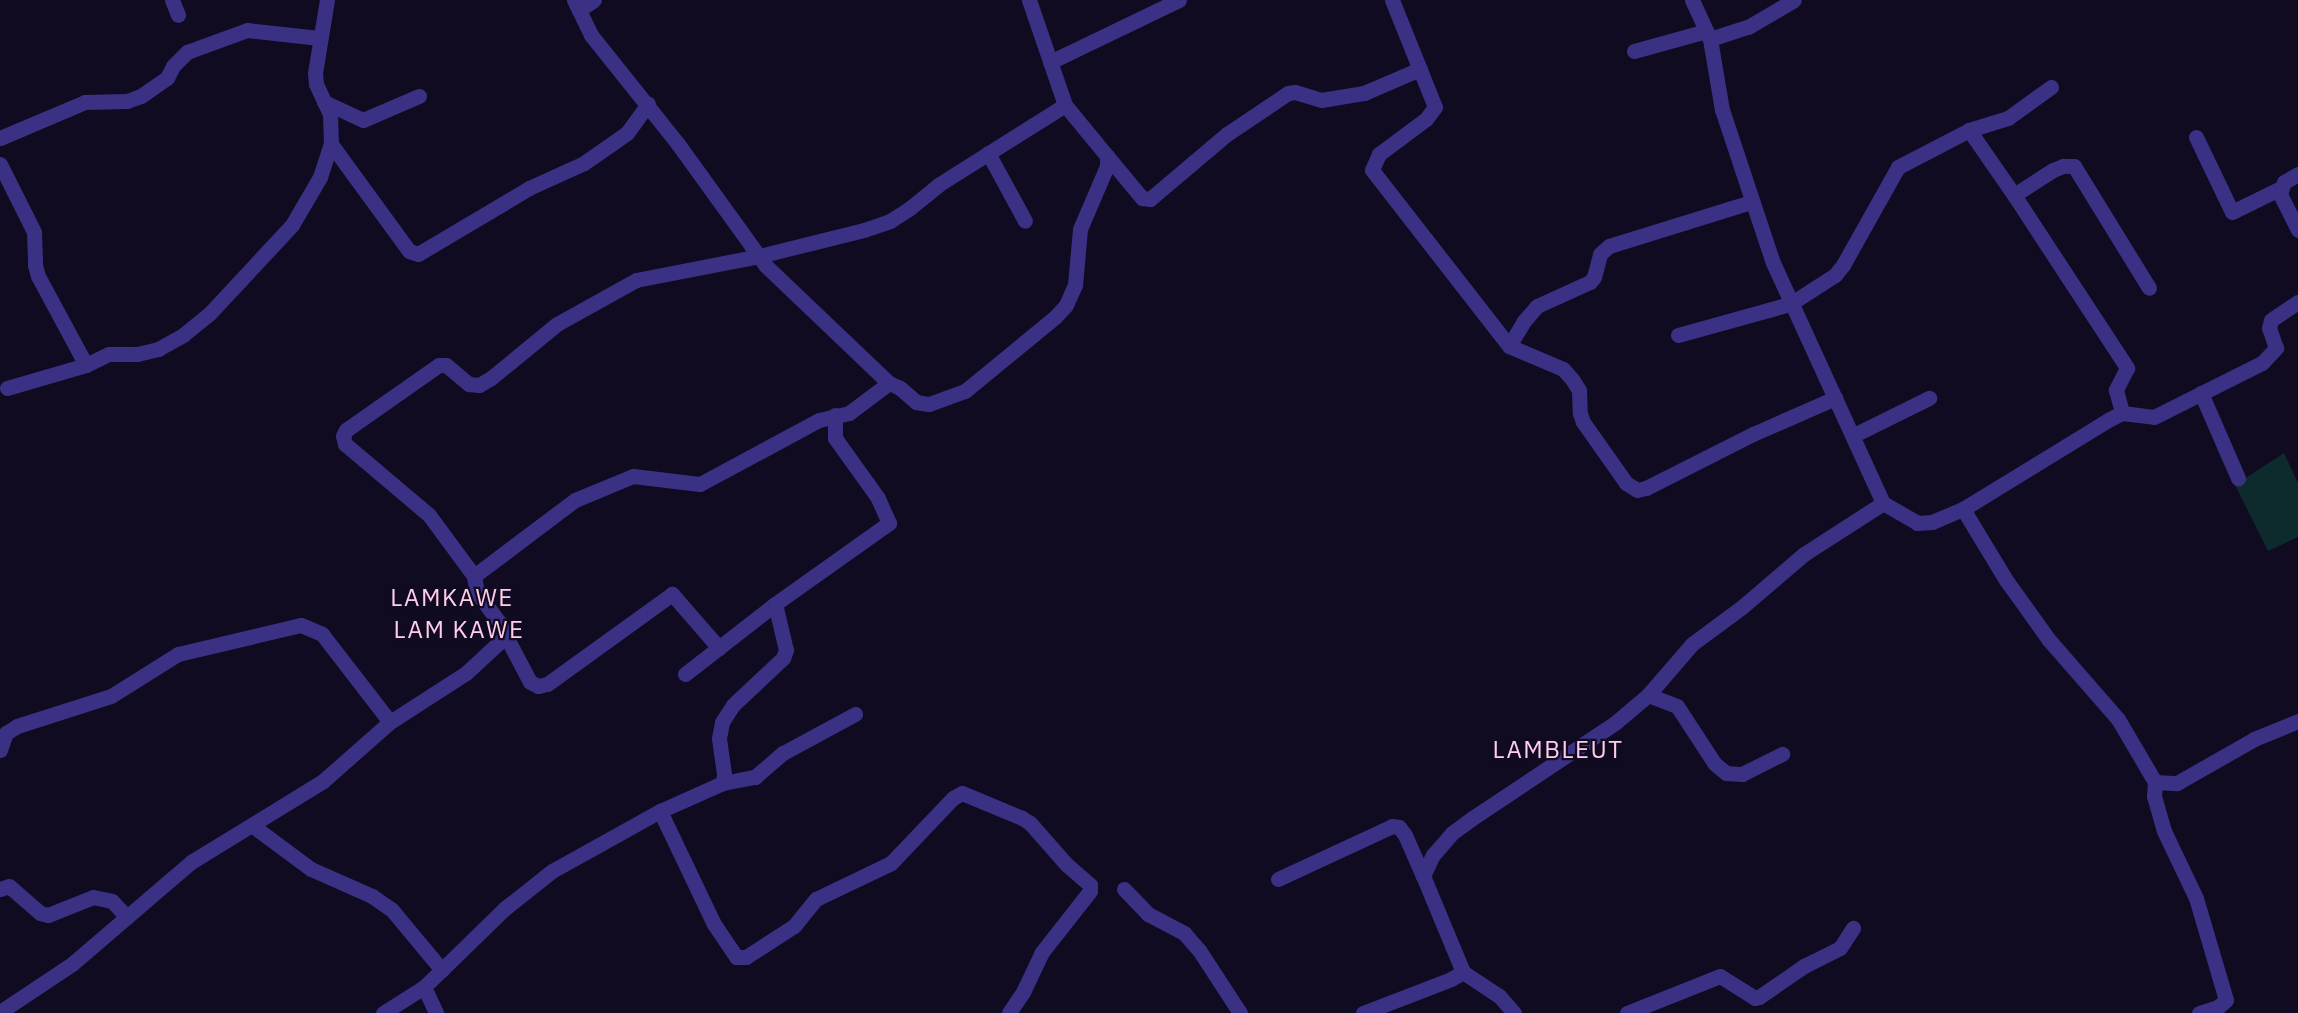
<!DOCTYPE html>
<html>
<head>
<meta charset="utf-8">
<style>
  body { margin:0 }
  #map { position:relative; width:2298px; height:1013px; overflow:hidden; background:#100b21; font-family:"IBM Plex Sans",sans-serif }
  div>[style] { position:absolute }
  .green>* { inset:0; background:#0d2b2c }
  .minor>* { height:15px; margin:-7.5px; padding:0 7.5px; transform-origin:7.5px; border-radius:7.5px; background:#3a3185 }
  span { translate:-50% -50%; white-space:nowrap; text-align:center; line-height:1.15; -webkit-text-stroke:4.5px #100b21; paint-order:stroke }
  .quarter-label { font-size:24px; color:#ffcde9; letter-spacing:1.5px }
</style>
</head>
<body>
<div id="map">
  <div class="green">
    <i style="clip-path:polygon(2284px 453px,2298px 483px,2298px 537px,2268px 551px,2235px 485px)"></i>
  </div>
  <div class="minor">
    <i style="left:172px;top:0;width:16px;rotate:68deg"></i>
    <i style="left:574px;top:0;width:39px;rotate:64deg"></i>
    <i style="left:591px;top:35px;width:139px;rotate:51.4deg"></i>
    <i style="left:678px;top:144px;width:150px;rotate:54.2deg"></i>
    <i style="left:766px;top:266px;width:170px;rotate:43.6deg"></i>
    <i style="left:889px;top:383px;width:12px;rotate:24deg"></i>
    <i style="left:900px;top:388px;width:21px;rotate:41deg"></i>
    <i style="left:916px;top:402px;width:13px;rotate:9deg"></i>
    <i style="left:929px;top:404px;width:38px;rotate:-20deg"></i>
    <i style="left:965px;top:391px;width:117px;rotate:-39.4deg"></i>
    <i style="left:1055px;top:317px;width:16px;rotate:-47deg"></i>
    <i style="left:1066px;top:305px;width:22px;rotate:-66deg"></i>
    <i style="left:1075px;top:285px;width:56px;rotate:-84.9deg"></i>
    <i style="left:1080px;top:229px;width:69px;rotate:-66.8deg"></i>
    <i style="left:1107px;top:166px;width:10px;rotate:-90deg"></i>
    <i style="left:1107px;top:156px;width:66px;rotate:-129.5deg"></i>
    <i style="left:1065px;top:105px;width:111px;rotate:-108.9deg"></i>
    <i style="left:1392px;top:0;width:115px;rotate:68.1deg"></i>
    <i style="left:1435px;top:107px;width:15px;rotate:127deg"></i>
    <i style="left:1426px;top:119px;width:59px;rotate:143.3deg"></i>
    <i style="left:1379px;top:154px;width:17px;rotate:114deg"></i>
    <i style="left:1372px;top:170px;width:223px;rotate:52.1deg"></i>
    <i style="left:1509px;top:346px;width:59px;rotate:23.1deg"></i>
    <i style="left:1563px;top:369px;width:13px;rotate:48deg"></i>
    <i style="left:1572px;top:379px;width:13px;rotate:58deg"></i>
    <i style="left:1579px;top:390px;width:23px;rotate:88deg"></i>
    <i style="left:1580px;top:413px;width:9px;rotate:72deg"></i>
    <i style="left:1583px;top:422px;width:75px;rotate:54.8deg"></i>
    <i style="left:1626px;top:483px;width:13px;rotate:32deg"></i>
    <i style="left:1637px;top:490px;width:9px;rotate:-13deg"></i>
    <i style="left:1646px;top:488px;width:120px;rotate:-26.8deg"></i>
    <i style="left:1753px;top:434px;width:90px;rotate:-23.7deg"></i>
    <i style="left:579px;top:10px;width:18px;rotate:-34deg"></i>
    <i style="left:1710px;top:39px;width:40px;rotate:-18deg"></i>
    <i style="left:1748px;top:27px;width:53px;rotate:-30.4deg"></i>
    <i style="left:1634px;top:51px;width:75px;rotate:-15.5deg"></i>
    <i style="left:1050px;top:62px;width:143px;rotate:-25.7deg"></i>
    <i style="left:324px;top:102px;width:43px;rotate:24.8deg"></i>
    <i style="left:363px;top:120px;width:61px;rotate:-23.2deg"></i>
    <i style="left:1969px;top:130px;width:79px;rotate:55.3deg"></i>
    <i style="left:2014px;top:195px;width:46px;rotate:-32.7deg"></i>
    <i style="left:2053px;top:170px;width:11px;rotate:-22deg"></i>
    <i style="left:2063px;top:166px;width:11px"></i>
    <i style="left:2074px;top:166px;width:143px;rotate:58.4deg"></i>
    <i style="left:2196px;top:137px;width:83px;rotate:64.4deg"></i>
    <i style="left:2232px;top:212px;width:55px;rotate:-26.1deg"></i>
    <i style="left:0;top:138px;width:92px;rotate:-23deg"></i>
    <i style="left:85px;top:102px;width:42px;rotate:-1.4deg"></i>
    <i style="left:127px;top:101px;width:15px;rotate:-20deg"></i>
    <i style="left:141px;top:96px;width:32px;rotate:-35deg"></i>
    <i style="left:167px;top:78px;width:13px;rotate:-63deg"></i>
    <i style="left:173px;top:66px;width:20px;rotate:-45deg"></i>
    <i style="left:187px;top:52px;width:64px;rotate:-20.1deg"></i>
    <i style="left:247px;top:30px;width:73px;rotate:6.3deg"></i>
    <i style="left:331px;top:144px;width:132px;rotate:53.9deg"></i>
    <i style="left:409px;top:251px;width:9px;rotate:18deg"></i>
    <i style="left:418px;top:254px;width:129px;rotate:-30.7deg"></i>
    <i style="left:529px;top:188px;width:60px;rotate:-24.4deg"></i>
    <i style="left:584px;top:163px;width:52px;rotate:-34.9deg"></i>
    <i style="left:627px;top:133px;width:36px;rotate:-54deg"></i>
    <i style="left:988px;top:153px;width:77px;rotate:61.4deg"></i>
    <i style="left:1107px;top:156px;width:55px;rotate:50.2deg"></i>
    <i style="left:1142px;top:198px;width:8px;rotate:7deg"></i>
    <i style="left:1150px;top:199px;width:101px;rotate:-40.2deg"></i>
    <i style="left:1227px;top:134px;width:73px;rotate:-33.9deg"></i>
    <i style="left:1288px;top:93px;width:7px;rotate:-8deg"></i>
    <i style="left:1295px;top:92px;width:27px;rotate:17deg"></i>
    <i style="left:1321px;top:100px;width:44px;rotate:-9.2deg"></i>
    <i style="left:1364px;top:93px;width:61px;rotate:-23.2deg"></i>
    <i style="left:0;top:164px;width:76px;rotate:63.4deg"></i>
    <i style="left:34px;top:232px;width:33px;rotate:88deg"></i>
    <i style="left:35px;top:265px;width:11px;rotate:75deg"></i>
    <i style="left:38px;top:276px;width:101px;rotate:61.7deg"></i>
    <i style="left:2298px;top:174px;width:16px;rotate:150deg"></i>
    <i style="left:2284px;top:182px;width:13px;rotate:108deg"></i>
    <i style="left:2280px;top:194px;width:40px;rotate:63.4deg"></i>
    <i style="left:2014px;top:195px;width:207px;rotate:56.8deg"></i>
    <i style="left:2127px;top:368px;width:25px;rotate:117deg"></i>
    <i style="left:2116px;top:390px;width:24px;rotate:75deg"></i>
    <i style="left:1678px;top:335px;width:116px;rotate:-15.5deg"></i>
    <i style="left:1790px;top:304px;width:54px;rotate:-32.8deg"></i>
    <i style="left:1835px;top:275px;width:13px;rotate:-51deg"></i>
    <i style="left:1843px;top:265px;width:112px;rotate:-60.7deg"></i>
    <i style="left:1898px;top:167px;width:80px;rotate:-27.5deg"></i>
    <i style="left:1969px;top:130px;width:41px;rotate:-17.1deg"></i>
    <i style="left:2008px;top:118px;width:53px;rotate:-35.8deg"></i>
    <i style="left:1509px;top:346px;width:29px;rotate:-59deg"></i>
    <i style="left:1524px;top:321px;width:20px;rotate:-49deg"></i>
    <i style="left:1537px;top:306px;width:58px;rotate:-24.4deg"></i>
    <i style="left:1590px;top:282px;width:6px;rotate:-51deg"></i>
    <i style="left:1594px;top:277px;width:24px;rotate:-75deg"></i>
    <i style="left:1600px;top:254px;width:12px;rotate:-42deg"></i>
    <i style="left:1609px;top:246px;width:149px;rotate:-17.2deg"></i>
    <i style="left:7px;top:388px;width:82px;rotate:-16.2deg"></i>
    <i style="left:86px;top:365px;width:25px;rotate:-26deg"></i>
    <i style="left:109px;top:354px;width:28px"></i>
    <i style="left:137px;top:354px;width:22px;rotate:-13deg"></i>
    <i style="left:158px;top:349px;width:29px;rotate:-29deg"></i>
    <i style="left:183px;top:335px;width:35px;rotate:-39deg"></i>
    <i style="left:210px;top:313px;width:120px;rotate:-47deg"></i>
    <i style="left:292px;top:225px;width:56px;rotate:-59.7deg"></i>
    <i style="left:320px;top:177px;width:35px;rotate:-72deg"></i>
    <i style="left:331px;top:144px;width:30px;rotate:-92deg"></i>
    <i style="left:330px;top:114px;width:33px;rotate:-115deg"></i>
    <i style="left:316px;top:84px;width:11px;rotate:-95deg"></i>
    <i style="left:315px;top:73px;width:74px;rotate:-80.7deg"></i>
    <i style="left:2201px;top:393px;width:93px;rotate:66.5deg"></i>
    <i style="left:1854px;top:435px;width:84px;rotate:-26.3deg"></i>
    <i style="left:1883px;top:503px;width:39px;rotate:30deg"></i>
    <i style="left:1917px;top:523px;width:15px;rotate:-4deg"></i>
    <i style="left:1932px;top:522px;width:34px;rotate:-23deg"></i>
    <i style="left:1963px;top:509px;width:170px;rotate:-31.5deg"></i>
    <i style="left:2108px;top:420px;width:16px;rotate:-27deg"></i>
    <i style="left:2122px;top:413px;width:32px;rotate:7deg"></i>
    <i style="left:2154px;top:417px;width:121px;rotate:-26.6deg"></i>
    <i style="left:2262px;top:363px;width:21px;rotate:-47deg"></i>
    <i style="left:2276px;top:348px;width:21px;rotate:-109deg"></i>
    <i style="left:2269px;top:328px;width:8px;rotate:-76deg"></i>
    <i style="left:2271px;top:320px;width:32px;rotate:-34deg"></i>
    <i style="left:1963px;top:509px;width:83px;rotate:58.8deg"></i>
    <i style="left:2006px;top:580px;width:74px;rotate:54.4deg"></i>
    <i style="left:2049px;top:640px;width:105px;rotate:48.9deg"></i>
    <i style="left:2118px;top:719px;width:73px;rotate:59.6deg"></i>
    <i style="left:2155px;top:782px;width:22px;rotate:3deg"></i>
    <i style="left:2177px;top:783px;width:89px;rotate:-29.7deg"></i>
    <i style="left:2254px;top:739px;width:48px;rotate:-22.2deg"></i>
    <i style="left:474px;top:576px;width:126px;rotate:-37deg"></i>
    <i style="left:575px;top:500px;width:63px;rotate:-22.5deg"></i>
    <i style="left:633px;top:476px;width:67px;rotate:6.8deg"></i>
    <i style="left:700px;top:484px;width:135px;rotate:-28.3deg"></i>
    <i style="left:819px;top:420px;width:31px;rotate:-13deg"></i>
    <i style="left:849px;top:413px;width:50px;rotate:-36.9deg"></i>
    <i style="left:719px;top:648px;width:72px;rotate:-131deg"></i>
    <i style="left:672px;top:594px;width:154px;rotate:144.2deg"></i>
    <i style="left:547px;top:684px;width:9px;rotate:167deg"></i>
    <i style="left:538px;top:686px;width:9px;rotate:-153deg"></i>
    <i style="left:530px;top:682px;width:69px;rotate:-117.7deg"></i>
    <i style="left:498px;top:621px;width:36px;rotate:-126deg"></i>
    <i style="left:477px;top:592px;width:16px;rotate:-101deg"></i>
    <i style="left:474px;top:576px;width:76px;rotate:-126.4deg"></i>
    <i style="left:429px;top:515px;width:110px;rotate:-139.8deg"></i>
    <i style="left:345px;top:444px;width:8px;rotate:-104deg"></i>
    <i style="left:343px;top:436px;width:7px;rotate:-63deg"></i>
    <i style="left:346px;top:430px;width:113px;rotate:-35deg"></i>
    <i style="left:439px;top:365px;width:7px"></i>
    <i style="left:446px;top:365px;width:30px;rotate:40deg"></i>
    <i style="left:469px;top:384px;width:10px;rotate:6deg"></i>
    <i style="left:479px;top:385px;width:14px;rotate:-30deg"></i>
    <i style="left:491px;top:378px;width:85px;rotate:-39.3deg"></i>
    <i style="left:557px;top:324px;width:90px;rotate:-29.1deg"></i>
    <i style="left:636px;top:280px;width:125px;rotate:-11deg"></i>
    <i style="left:759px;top:256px;width:108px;rotate:-13.9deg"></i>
    <i style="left:864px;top:230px;width:28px;rotate:-19deg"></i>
    <i style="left:890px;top:221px;width:24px;rotate:-33deg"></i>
    <i style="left:910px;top:208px;width:36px;rotate:-39deg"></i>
    <i style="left:938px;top:185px;width:150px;rotate:-32.2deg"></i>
    <i style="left:685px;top:674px;width:114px;rotate:-37.9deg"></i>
    <i style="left:775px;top:604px;width:140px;rotate:-35.4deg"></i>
    <i style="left:889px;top:523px;width:27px;rotate:-114deg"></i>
    <i style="left:878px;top:498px;width:74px;rotate:-125.6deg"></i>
    <i style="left:835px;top:438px;width:23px;rotate:-90deg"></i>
    <i style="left:1648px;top:695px;width:31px;rotate:21deg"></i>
    <i style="left:1677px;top:706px;width:69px;rotate:56.8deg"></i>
    <i style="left:1715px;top:764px;width:14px;rotate:39deg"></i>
    <i style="left:1726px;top:773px;width:16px;rotate:4deg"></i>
    <i style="left:1742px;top:774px;width:45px;rotate:-26.6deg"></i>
    <i style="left:0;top:750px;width:18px;rotate:-71deg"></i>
    <i style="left:6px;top:733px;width:13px;rotate:-32deg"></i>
    <i style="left:17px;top:726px;width:99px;rotate:-17.7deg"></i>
    <i style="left:111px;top:696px;width:79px;rotate:-32.1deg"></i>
    <i style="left:178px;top:654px;width:126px;rotate:-13.3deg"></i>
    <i style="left:301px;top:625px;width:23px;rotate:23deg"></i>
    <i style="left:322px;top:634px;width:111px;rotate:52.3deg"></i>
    <i style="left:2155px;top:782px;width:14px;rotate:94deg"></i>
    <i style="left:2154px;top:796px;width:36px;rotate:74deg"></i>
    <i style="left:2164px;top:831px;width:74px;rotate:64.5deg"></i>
    <i style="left:2196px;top:898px;width:106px;rotate:73.6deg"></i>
    <i style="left:2226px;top:1000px;width:11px;rotate:139deg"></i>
    <i style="left:2218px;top:1007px;width:20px;rotate:162deg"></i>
    <i style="left:723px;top:783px;width:9px;rotate:-84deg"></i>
    <i style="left:724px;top:774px;width:36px;rotate:-98deg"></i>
    <i style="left:719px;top:738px;width:16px;rotate:-79deg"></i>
    <i style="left:722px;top:722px;width:20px;rotate:-57deg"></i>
    <i style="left:733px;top:705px;width:69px;rotate:-43.2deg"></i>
    <i style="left:783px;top:658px;width:9px;rotate:-69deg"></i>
    <i style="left:786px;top:650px;width:47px;rotate:-103.4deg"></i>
    <i style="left:660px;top:811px;width:125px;rotate:64.5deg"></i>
    <i style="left:714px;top:924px;width:40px;rotate:56deg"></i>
    <i style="left:736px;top:957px;width:10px"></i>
    <i style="left:746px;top:957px;width:57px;rotate:-32.9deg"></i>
    <i style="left:794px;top:926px;width:35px;rotate:-51deg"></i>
    <i style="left:816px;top:899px;width:83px;rotate:-25.6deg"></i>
    <i style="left:891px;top:863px;width:90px;rotate:-46.4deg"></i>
    <i style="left:953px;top:798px;width:10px;rotate:-29deg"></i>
    <i style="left:962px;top:793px;width:65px;rotate:22.6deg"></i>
    <i style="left:1022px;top:818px;width:9px;rotate:32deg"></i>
    <i style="left:1030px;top:823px;width:55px;rotate:48.7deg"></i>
    <i style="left:1066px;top:864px;width:32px;rotate:41deg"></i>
    <i style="left:1090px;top:885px;width:6px;rotate:90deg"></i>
    <i style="left:1090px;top:891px;width:78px;rotate:128.2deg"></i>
    <i style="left:1042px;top:952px;width:44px;rotate:115.4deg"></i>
    <i style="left:1023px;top:992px;width:25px;rotate:124deg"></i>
    <i style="left:253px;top:826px;width:72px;rotate:36.6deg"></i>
    <i style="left:311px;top:869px;width:67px;rotate:23.9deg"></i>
    <i style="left:372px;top:896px;width:24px;rotate:35deg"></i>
    <i style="left:392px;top:910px;width:78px;rotate:50.2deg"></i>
    <i style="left:1278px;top:879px;width:126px;rotate:-24.9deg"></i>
    <i style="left:1392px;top:826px;width:7px;rotate:8deg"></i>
    <i style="left:1399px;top:827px;width:10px;rotate:53deg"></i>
    <i style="left:1405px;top:835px;width:45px;rotate:66.3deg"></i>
    <i style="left:0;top:889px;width:9px;rotate:-18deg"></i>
    <i style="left:9px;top:886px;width:41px;rotate:41.1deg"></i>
    <i style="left:40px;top:913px;width:8px;rotate:14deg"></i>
    <i style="left:48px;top:915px;width:48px;rotate:-21.8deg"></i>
    <i style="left:93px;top:897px;width:19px;rotate:12deg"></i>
    <i style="left:112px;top:901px;width:22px;rotate:47deg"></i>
    <i style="left:1124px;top:889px;width:35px;rotate:46deg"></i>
    <i style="left:1148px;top:914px;width:41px;rotate:27.8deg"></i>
    <i style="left:1184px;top:933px;width:23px;rotate:49deg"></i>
    <i style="left:1199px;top:950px;width:75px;rotate:56.9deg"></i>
    <i style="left:424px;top:987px;width:29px;rotate:65deg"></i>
    <i style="left:0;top:1012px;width:87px;rotate:-33.7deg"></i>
    <i style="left:72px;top:964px;width:157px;rotate:-40.6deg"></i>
    <i style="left:191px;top:862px;width:155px;rotate:-31.5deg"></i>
    <i style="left:323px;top:781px;width:89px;rotate:-41.4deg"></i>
    <i style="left:390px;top:722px;width:90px;rotate:-32.8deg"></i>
    <i style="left:466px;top:673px;width:54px;rotate:-42.8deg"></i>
    <i style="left:383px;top:1013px;width:49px;rotate:-32.4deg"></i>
    <i style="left:424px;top:987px;width:112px;rotate:-44.3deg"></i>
    <i style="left:504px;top:909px;width:61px;rotate:-38.4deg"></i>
    <i style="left:552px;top:871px;width:124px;rotate:-29.1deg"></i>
    <i style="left:660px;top:811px;width:69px;rotate:-24deg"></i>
    <i style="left:723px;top:783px;width:33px;rotate:-11deg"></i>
    <i style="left:755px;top:777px;width:37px;rotate:-41deg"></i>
    <i style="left:783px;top:753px;width:82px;rotate:-28.4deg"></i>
    <i style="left:1363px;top:1013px;width:94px;rotate:-21.1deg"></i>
    <i style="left:1451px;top:979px;width:14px;rotate:-30deg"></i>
    <i style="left:1514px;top:1013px;width:23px;rotate:-131deg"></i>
    <i style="left:1499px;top:996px;width:43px;rotate:-146.3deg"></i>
    <i style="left:1463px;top:972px;width:104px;rotate:-112.6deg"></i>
    <i style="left:1423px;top:876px;width:23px;rotate:-65deg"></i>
    <i style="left:1433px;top:855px;width:29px;rotate:-49deg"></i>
    <i style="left:1452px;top:833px;width:24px;rotate:-36deg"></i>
    <i style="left:1471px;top:819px;width:173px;rotate:-33.7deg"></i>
    <i style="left:1615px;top:723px;width:43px;rotate:-40.3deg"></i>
    <i style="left:1648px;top:695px;width:67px;rotate:-49.2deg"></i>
    <i style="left:1692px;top:644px;width:62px;rotate:-36.5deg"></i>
    <i style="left:1742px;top:607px;width:82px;rotate:-40.5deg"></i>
    <i style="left:1804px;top:554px;width:94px;rotate:-32.8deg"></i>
    <i style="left:1883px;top:503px;width:264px;rotate:-114.6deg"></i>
    <i style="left:1773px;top:263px;width:161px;rotate:-108.4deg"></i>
    <i style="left:1722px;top:110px;width:72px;rotate:-99.6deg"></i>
    <i style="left:1710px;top:39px;width:43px;rotate:-114.8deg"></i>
    <i style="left:1627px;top:1013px;width:100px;rotate:-21.7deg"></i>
    <i style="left:1720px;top:976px;width:41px;rotate:32.2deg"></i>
    <i style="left:1755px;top:998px;width:4px;rotate:-14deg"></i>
    <i style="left:1759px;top:997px;width:55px;rotate:-34.6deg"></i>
    <i style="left:1804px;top:966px;width:40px;rotate:-26.6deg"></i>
    <i style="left:1840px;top:948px;width:24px;rotate:-57deg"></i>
  </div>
  <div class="quarter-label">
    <span style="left:452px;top:598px">LAMKAWE</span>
    <span style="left:459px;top:630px">LAM KAWE</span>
    <span style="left:1558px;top:750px">LAMBLEUT</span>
  </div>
</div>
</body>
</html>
